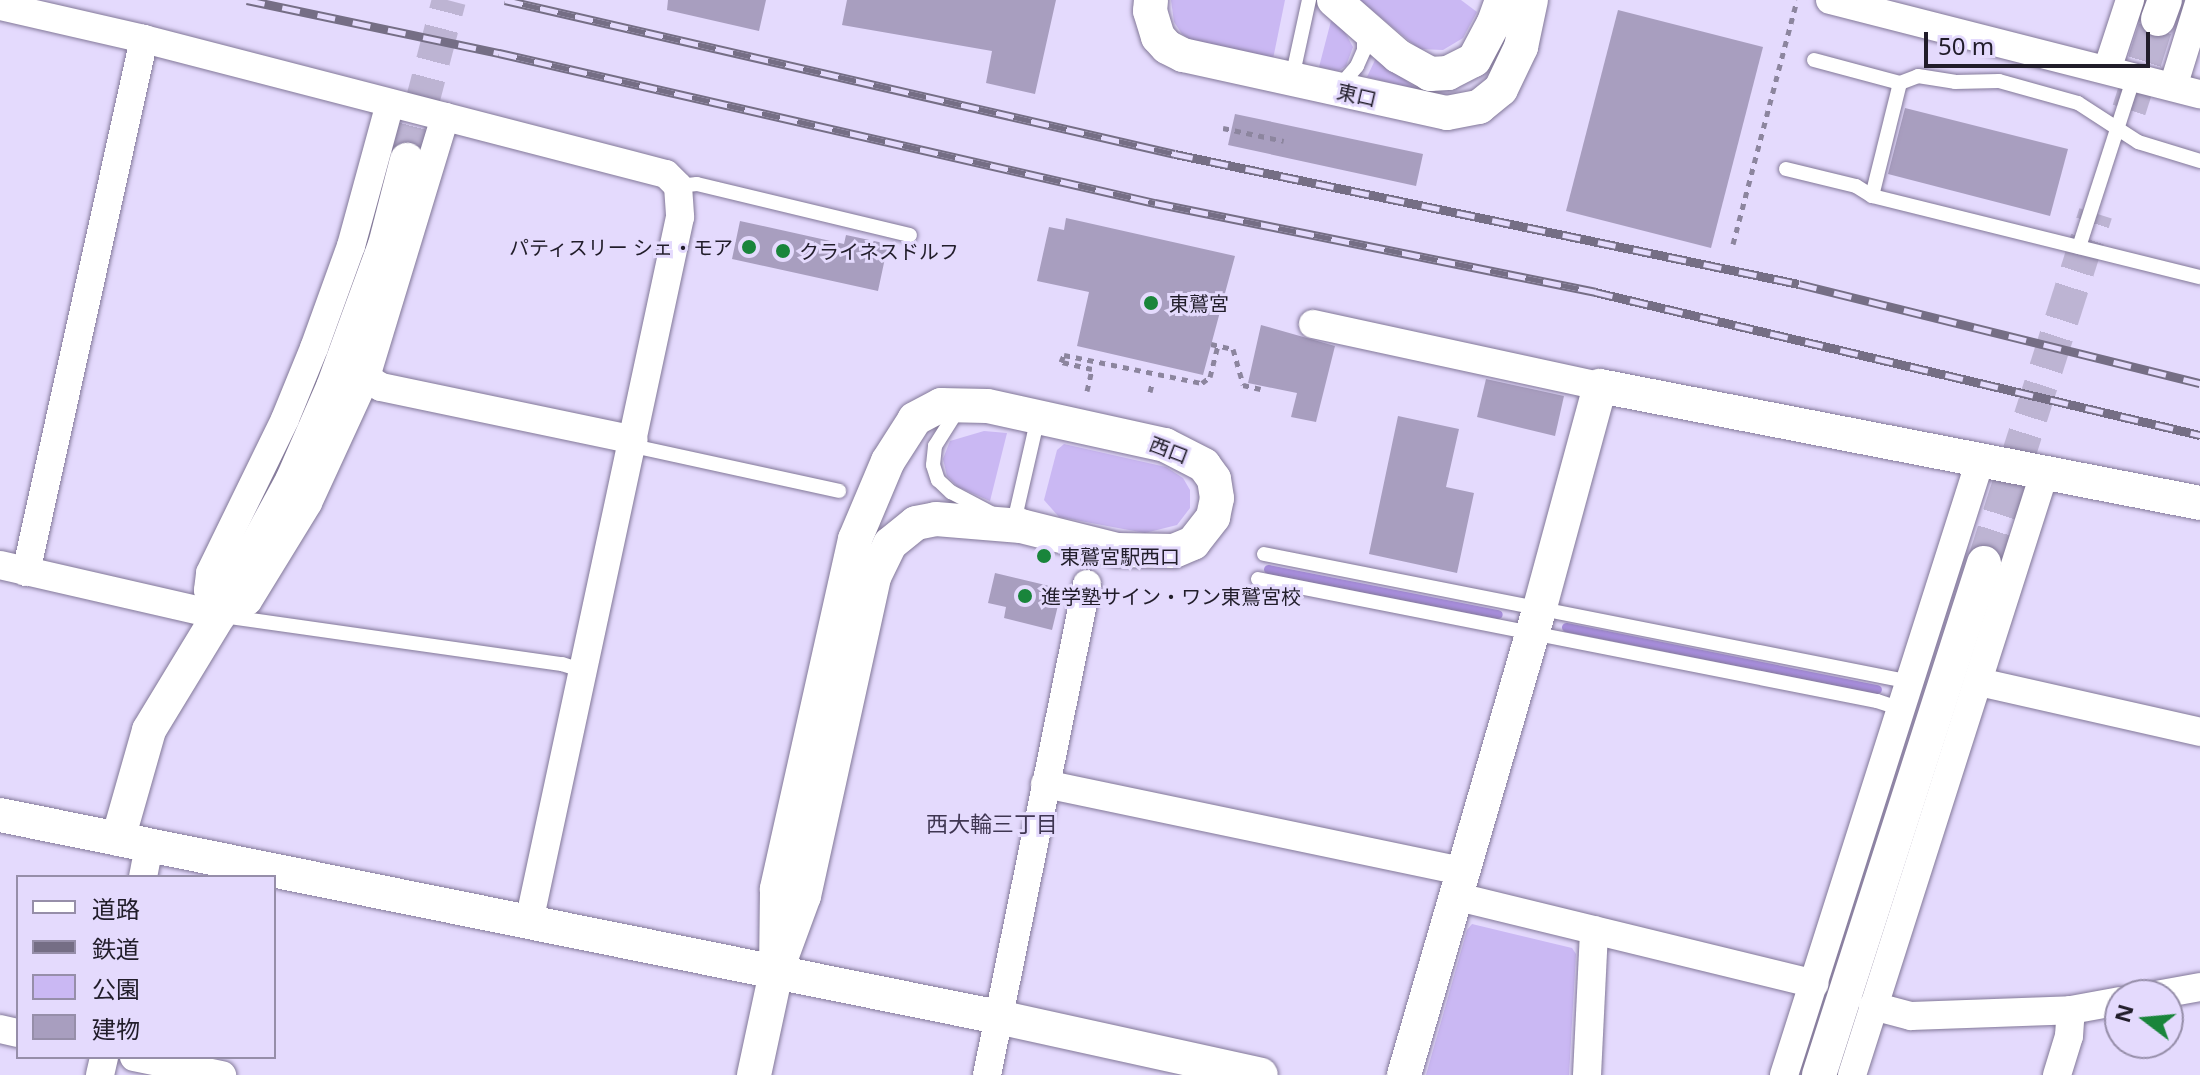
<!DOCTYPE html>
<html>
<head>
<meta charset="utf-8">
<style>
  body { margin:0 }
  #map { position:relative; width:2200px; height:1075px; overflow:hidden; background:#e4dafd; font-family:"Noto Sans","Noto Sans JP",sans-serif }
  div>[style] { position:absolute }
  .green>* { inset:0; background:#cab8f3 }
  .stream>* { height:9px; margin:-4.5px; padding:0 4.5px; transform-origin:4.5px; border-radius:4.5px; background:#a88ede }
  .building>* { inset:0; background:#a89ebf }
  .tertiary-tunnel>* { height:34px; margin-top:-17px; transform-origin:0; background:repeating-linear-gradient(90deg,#bdb4d3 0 34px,transparent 0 51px) }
  .path>* { height:5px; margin-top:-2.5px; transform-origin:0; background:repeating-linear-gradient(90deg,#8c859e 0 6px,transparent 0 12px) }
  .roads { filter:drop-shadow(0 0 2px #827898) drop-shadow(0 0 2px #827898) }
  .service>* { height:14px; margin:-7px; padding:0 7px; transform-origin:7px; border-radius:7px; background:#fff }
  .minor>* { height:28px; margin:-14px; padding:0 14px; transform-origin:14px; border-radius:14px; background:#fff }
  .tertiary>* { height:34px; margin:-17px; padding:0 17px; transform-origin:17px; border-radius:17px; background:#fff }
  .rail>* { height:9px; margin-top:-4.5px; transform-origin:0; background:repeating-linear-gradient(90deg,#e4dafd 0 18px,#756e85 0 36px); box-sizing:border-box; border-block:2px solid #756e85 }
  .dots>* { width:22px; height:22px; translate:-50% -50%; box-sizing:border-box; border:4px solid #e4dafd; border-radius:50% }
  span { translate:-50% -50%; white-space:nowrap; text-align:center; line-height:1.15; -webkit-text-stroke:6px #e4dafd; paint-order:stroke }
  .street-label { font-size:20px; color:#211d2a }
  .poi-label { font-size:20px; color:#211d2a }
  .right { translate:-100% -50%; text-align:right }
  .left { translate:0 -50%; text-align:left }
  .neighbourhood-label { font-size:22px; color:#3f3652 }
  .legend { position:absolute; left:16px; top:875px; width:260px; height:184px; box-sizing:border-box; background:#e4dafd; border:2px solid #968ea9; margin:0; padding:10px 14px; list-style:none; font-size:24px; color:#211d2a }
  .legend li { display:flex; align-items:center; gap:16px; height:40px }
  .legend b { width:40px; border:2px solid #968ea9 }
  .north { position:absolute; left:2104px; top:979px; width:80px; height:80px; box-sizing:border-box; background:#e4dafd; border:2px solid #968ea9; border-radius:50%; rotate:286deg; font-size:22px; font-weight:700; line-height:32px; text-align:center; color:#211d2a }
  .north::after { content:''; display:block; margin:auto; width:28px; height:36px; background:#19853b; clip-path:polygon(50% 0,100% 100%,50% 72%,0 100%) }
  .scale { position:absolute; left:1924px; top:32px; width:226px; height:36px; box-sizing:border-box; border:4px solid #211d2a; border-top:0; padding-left:10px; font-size:24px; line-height:28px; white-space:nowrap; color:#211d2a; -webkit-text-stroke:6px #e4dafd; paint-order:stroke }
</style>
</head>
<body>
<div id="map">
  <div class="green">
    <i style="clip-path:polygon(1171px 0,1285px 0,1273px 59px,1193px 42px,1182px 34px,1174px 22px)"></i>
    <i style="clip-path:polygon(1360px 0,1461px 0,1477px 12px,1463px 38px,1443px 50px,1419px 49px)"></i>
    <i style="clip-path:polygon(1331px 21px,1342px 27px,1353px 47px,1346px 66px,1338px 71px,1319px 67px)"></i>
    <i style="clip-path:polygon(1376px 58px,1381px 60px,1418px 90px,1367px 77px)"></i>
    <i style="clip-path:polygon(984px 431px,1007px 433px,990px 501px,958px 487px,947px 476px,943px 459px,950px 441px)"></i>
    <i style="clip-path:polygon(1064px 444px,1166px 467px,1183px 478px,1190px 490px,1190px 508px,1177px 525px,1145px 533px,1059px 517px,1044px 500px,1057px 450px)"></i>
    <i style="clip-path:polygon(1472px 924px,1572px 948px,1576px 954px,1569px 1075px,1426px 1075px,1467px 930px)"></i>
  </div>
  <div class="stream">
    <i style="left:1268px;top:569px;width:234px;rotate:11.1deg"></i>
    <i style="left:1566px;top:627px;width:317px;rotate:11.3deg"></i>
  </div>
  <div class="building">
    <i style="clip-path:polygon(668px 0,766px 0,759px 31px,667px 10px)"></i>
    <i style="clip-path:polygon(847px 0,1056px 0,1035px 94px,986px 83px,992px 51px,842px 25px)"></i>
    <i style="clip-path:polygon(1618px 10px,1763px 47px,1711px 248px,1566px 211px)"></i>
    <i style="clip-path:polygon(1905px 108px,2068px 149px,2050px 216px,1888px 174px)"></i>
    <i style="clip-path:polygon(1235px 114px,1423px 154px,1416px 186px,1228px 145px)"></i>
    <i style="clip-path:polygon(1066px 218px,1235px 256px,1203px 375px,1077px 346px,1089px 292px,1037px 281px,1049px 227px,1064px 230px)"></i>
    <i style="clip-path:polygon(740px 221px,844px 244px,846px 235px,888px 244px,878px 291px,732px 259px)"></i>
    <i style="clip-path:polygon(1261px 325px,1335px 346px,1316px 422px,1291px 417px,1297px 393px,1248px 383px)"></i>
    <i style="clip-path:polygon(1486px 379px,1564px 396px,1555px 436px,1477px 417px)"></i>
    <i style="clip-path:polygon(1398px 416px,1459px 429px,1446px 487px,1474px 493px,1457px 573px,1369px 554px)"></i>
    <i style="clip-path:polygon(995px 573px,1062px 589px,1052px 630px,1004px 618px,1006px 607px,988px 603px)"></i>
  </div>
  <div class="tertiary-tunnel">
    <i style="left:2129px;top:110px;width:96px;rotate:-72.3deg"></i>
    <i style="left:407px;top:160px;width:165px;rotate:-75.3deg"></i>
    <i style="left:1984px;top:563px;width:367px;rotate:-72.3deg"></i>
  </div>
  <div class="path">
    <i style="left:1223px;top:128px;width:62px;rotate:12deg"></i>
    <i style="left:1733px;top:244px;width:252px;rotate:-75.3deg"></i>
    <i style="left:1211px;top:344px;width:23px;rotate:13deg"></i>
    <i style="left:1233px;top:349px;width:37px;rotate:74deg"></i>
    <i style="left:1243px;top:385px;width:18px;rotate:13deg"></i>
    <i style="left:1087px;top:391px;width:23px;rotate:-77deg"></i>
    <i style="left:1092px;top:369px;width:32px;rotate:-167deg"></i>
    <i style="left:1061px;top:362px;width:8px;rotate:-67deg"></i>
    <i style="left:1064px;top:355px;width:141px;rotate:11.5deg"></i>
    <i style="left:1202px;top:383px;width:10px;rotate:-37deg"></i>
    <i style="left:1210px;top:377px;width:33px;rotate:-76deg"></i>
    <i style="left:1150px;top:392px;width:8px;rotate:-76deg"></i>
  </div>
  <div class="roads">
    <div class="service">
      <i style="left:1814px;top:60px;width:89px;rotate:15deg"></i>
      <i style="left:1900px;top:83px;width:19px;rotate:-21deg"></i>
      <i style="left:1918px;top:76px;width:37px;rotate:9deg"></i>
      <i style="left:1955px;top:82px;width:44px;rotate:-1.3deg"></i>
      <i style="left:1999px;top:81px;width:82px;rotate:15.6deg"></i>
      <i style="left:2078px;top:103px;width:72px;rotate:33deg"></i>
      <i style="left:2138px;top:142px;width:65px;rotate:17deg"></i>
      <i style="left:1292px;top:78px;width:80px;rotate:-77.7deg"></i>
      <i style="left:1338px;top:88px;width:29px;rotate:-49deg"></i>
      <i style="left:1357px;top:66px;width:17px;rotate:-66deg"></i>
      <i style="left:1364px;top:50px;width:20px;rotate:-90deg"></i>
      <i style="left:1786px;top:169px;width:72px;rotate:13.7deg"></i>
      <i style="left:1856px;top:186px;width:19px;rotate:32deg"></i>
      <i style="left:1872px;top:196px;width:338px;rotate:13.9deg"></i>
      <i style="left:678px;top:186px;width:19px;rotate:-6deg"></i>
      <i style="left:697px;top:184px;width:219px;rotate:13.5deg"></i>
      <i style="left:1872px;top:196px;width:116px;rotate:-76.1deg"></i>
      <i style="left:2079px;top:247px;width:179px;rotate:-72.1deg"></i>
      <i style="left:959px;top:408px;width:45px;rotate:122.3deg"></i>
      <i style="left:935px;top:446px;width:19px;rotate:96deg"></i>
      <i style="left:933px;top:465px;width:16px;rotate:72deg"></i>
      <i style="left:938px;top:480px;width:18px;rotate:43deg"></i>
      <i style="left:951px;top:492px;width:45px;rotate:27.7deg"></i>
      <i style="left:633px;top:446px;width:211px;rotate:12.3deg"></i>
      <i style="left:1021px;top:526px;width:17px;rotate:-103deg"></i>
      <i style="left:1017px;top:509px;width:94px;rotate:-77.1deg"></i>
      <i style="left:1264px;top:554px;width:660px;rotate:11.19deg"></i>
      <i style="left:1258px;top:579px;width:631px;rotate:11.15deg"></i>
      <i style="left:1877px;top:701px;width:26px;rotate:18deg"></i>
      <i style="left:223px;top:616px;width:342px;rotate:8.1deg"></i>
      <i style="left:562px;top:664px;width:23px;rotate:18deg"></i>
    </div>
    <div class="minor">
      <i style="left:1830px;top:0;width:382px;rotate:14.3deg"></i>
      <i style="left:0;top:6px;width:148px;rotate:12.9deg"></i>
      <i style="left:144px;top:39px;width:539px;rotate:14.5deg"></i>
      <i style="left:666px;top:174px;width:17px;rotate:45deg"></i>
      <i style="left:678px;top:186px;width:31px;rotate:86deg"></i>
      <i style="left:680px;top:217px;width:721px;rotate:102.09deg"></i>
      <i style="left:2107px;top:70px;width:74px;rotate:-71.8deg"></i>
      <i style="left:2173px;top:87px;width:91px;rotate:-72.8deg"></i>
      <i style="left:1313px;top:324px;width:294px;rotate:12.2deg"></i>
      <i style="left:366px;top:377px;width:18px;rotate:34deg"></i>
      <i style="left:381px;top:387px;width:258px;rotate:11.8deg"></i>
      <i style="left:0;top:565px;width:225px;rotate:12.9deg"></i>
      <i style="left:219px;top:615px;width:32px;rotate:-26deg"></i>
      <i style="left:248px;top:601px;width:115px;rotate:-58.5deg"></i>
      <i style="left:308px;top:503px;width:139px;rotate:-65.3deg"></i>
      <i style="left:366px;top:377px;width:272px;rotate:-73.1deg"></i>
      <i style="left:26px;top:572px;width:546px;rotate:-77.52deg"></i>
      <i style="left:219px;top:615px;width:27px;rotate:-114deg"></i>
      <i style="left:208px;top:590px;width:17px;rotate:-83deg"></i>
      <i style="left:210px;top:573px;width:171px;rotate:-64deg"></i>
      <i style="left:285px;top:419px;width:77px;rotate:-67.8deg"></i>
      <i style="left:314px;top:348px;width:109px;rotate:-70.1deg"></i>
      <i style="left:351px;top:246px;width:148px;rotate:-74.7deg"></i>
      <i style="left:1979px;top:682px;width:227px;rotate:12.7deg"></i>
      <i style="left:1045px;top:784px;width:425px;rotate:11.8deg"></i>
      <i style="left:143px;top:877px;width:33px;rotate:-79deg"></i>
      <i style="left:1454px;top:896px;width:371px;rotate:13.7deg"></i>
      <i style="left:2156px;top:995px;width:45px;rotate:-10.3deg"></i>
      <i style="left:1873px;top:1006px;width:39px;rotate:15deg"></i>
      <i style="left:1911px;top:1016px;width:160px;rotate:-2.1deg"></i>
      <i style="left:2071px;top:1010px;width:50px;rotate:-10.4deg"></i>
      <i style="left:0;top:1029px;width:18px;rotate:13deg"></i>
      <i style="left:134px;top:1057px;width:90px;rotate:11.6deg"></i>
      <i style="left:100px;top:1075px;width:18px;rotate:-77deg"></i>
      <i style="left:987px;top:1075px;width:501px;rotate:-78.49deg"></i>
      <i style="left:1587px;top:1075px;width:145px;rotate:-87.2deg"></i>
      <i style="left:1784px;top:1075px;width:645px;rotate:-72.3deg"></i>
      <i style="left:1852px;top:1075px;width:631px;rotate:-72.28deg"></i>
      <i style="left:2057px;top:1075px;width:41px;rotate:-72.9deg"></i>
      <i style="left:2069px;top:1036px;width:26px;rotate:-86deg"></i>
    </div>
    <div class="tertiary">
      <i style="left:1151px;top:0;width:11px;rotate:95deg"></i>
      <i style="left:1150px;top:11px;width:27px;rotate:73deg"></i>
      <i style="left:1158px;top:37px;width:13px;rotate:48deg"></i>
      <i style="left:1167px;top:47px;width:18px;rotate:27deg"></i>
      <i style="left:1183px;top:55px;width:270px;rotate:12.4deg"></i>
      <i style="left:1447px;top:113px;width:33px;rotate:-11deg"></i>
      <i style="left:1479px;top:107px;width:28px;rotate:-39deg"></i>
      <i style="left:1501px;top:89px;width:47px;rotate:-64.5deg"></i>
      <i style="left:1521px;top:47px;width:48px;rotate:-78deg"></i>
      <i style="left:1334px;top:0;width:85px;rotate:41.2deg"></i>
      <i style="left:1398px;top:56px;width:37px;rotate:29deg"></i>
      <i style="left:1430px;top:74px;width:18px;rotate:-3deg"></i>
      <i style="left:1448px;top:73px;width:29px;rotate:-27deg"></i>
      <i style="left:1474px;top:60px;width:40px;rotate:-62deg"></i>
      <i style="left:1493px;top:25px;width:27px;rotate:-70deg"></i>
      <i style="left:2158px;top:19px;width:20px;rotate:-70deg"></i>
      <i style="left:0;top:815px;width:1018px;rotate:11.44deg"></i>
      <i style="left:998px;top:1017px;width:269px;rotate:12.4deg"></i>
      <i style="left:118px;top:839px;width:113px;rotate:-74.1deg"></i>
      <i style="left:149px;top:730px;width:135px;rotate:-58.7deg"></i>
      <i style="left:219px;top:615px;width:153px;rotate:-61.4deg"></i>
      <i style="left:292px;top:481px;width:103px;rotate:-66.4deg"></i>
      <i style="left:333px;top:387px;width:151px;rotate:-69.9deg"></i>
      <i style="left:385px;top:245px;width:88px;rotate:-75.5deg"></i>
      <i style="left:754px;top:1075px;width:105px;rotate:-77.9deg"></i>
      <i style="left:776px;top:972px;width:81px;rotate:-69.8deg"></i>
      <i style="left:804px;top:896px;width:327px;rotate:-77.6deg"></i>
      <i style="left:874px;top:577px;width:37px;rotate:-64deg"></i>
      <i style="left:890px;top:544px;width:33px;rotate:-39deg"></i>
      <i style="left:916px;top:523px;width:20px;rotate:-11deg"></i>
      <i style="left:936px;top:519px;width:85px;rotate:4.7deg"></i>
      <i style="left:1021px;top:526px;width:99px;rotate:14deg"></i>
      <i style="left:1117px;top:550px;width:57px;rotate:1deg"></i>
      <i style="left:1174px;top:551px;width:21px;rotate:-23deg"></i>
      <i style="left:1193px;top:543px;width:33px;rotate:-52deg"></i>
      <i style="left:1213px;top:517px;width:19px;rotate:-78deg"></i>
      <i style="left:1217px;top:498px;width:19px;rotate:-99deg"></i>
      <i style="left:1214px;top:479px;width:17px;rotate:-126deg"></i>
      <i style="left:1204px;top:465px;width:44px;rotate:-152.9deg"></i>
      <i style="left:1165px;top:445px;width:182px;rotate:-167.6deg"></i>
      <i style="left:987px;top:406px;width:46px;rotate:-178.8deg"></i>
      <i style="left:941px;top:405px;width:30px;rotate:152deg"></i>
      <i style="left:915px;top:419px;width:50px;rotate:122.7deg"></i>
      <i style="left:888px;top:461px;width:85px;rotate:112.9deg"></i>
      <i style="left:855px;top:539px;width:359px;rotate:102.6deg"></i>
      <i style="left:777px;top:889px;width:83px;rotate:90.7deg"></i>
      <i style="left:1404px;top:1075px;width:487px;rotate:-73.8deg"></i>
      <i style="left:1540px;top:607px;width:229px;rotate:-74.8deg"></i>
      <i style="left:1600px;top:386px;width:611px;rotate:11.03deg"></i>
      <i style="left:1819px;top:1075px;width:538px;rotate:-72.14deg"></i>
    </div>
  </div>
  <div class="rail">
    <i style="left:247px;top:0;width:258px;rotate:11.9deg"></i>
    <i style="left:499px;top:53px;width:673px;rotate:12.88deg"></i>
    <i style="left:1155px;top:203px;width:449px;rotate:11.4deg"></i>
    <i style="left:1595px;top:292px;width:622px;rotate:13.3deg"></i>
    <i style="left:505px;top:0;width:687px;rotate:12.94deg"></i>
    <i style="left:1175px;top:154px;width:637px;rotate:11.77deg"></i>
    <i style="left:1799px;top:284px;width:413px;rotate:13.9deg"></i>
  </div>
  <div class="dots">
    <i style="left:749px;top:247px;background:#19853b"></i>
    <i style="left:783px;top:251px;background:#19853b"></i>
    <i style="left:1151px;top:303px;background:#19853b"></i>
    <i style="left:1044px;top:556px;background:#19853b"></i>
    <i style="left:1025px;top:596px;background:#19853b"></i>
  </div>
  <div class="street-label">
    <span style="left:1357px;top:95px;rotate:13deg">東口</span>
    <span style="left:1169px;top:450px;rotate:21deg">西口</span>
  </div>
  <div class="poi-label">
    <span class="right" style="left:733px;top:247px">パティスリー シェ・モア</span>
    <span class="left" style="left:799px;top:251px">クライネスドルフ</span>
    <span class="left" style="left:1169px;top:303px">東鷲宮</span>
    <span class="left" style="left:1060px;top:556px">東鷲宮駅西口</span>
    <span class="left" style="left:1041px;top:596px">進学塾サイン・ワン東鷲宮校</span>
  </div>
  <div class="neighbourhood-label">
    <span style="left:992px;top:824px">西大輪三丁目</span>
  </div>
  <ul class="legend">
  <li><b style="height:10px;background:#fff"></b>道路</li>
  <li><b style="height:10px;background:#756e85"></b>鉄道</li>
  <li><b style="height:22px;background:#cab8f3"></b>公園</li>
  <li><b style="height:22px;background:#a89ebf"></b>建物</li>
  </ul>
  <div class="north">N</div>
  <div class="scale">50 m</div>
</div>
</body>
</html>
